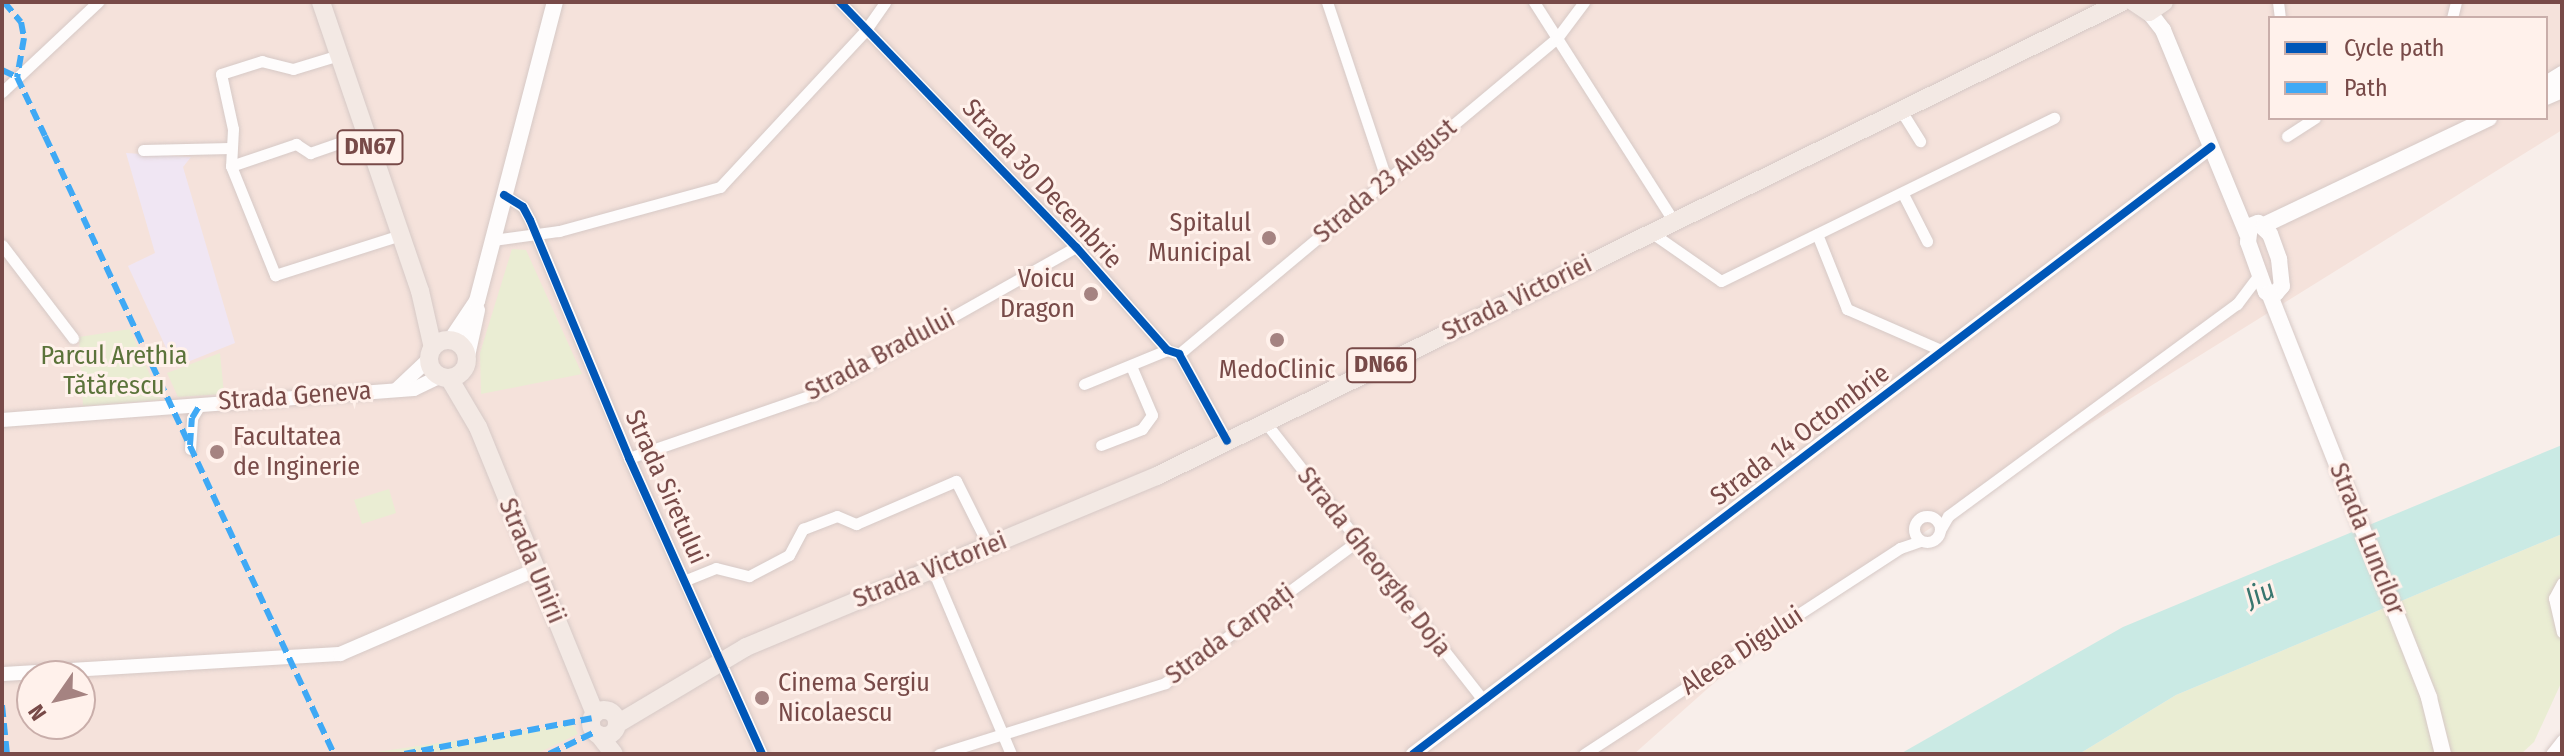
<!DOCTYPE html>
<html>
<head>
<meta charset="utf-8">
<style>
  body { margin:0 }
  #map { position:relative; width:2564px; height:756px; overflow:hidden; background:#f8eeea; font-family:"Fira Sans Condensed",sans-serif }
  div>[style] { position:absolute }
  .residential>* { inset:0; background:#f5e2db }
  .education>* { inset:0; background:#f0e6f3 }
  .green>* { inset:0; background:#eaedd3 }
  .water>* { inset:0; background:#caeae4 }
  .roads { filter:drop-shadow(0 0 2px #d6c9c6) drop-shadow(0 0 2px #d6c9c6) }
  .minor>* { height:11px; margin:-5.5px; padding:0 5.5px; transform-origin:5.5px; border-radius:5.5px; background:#fefcfc }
  .minor>.ring { margin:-5.5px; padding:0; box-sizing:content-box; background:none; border:11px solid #fefcfc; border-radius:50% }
  .tertiary>* { height:14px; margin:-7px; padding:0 7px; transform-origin:7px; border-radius:7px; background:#fefcfc }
  .secondary>* { height:16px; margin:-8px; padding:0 8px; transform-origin:8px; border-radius:8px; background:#fefcfc }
  .primary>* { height:18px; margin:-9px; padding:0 9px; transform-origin:9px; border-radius:9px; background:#f3e9e4 }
  .primary>.ring { margin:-9px; padding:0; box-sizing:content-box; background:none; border:18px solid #f3e9e4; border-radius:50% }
  .quiet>* { height:6px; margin-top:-3px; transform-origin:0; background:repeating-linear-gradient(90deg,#3fa9f5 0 12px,transparent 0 18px) }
  .cycleway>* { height:8px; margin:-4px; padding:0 4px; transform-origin:4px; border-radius:4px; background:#0057b8 }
  .dots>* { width:22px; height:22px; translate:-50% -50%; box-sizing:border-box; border:4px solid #fff1eb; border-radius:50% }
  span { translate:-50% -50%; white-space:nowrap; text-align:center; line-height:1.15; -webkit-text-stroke:6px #fff1eb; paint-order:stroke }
  .shield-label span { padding:2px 6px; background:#fff1eb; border:2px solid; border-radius:6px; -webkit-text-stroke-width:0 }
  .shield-label { font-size:24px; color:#784a48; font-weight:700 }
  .street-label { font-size:26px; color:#784a48 }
  .poi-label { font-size:26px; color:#784a48 }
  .right { translate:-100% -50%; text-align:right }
  .left { translate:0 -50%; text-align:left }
  .park-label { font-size:26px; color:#5b733a }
  .water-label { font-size:28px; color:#38766e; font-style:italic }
  .frame { position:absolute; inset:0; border:4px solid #784a48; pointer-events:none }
  .legend { position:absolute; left:2268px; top:16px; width:280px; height:104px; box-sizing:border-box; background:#fff1eb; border:2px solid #c9aeaa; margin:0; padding:10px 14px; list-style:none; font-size:24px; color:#784a48 }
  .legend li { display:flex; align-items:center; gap:16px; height:40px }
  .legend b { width:40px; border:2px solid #c9aeaa }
  .north { position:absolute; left:16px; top:660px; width:80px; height:80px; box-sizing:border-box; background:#fff1eb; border:2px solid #c9aeaa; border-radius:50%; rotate:236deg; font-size:22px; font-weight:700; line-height:32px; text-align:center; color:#784a48 }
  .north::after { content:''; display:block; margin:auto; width:28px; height:36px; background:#a58381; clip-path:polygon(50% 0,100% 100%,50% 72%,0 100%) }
</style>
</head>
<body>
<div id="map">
  <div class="residential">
    <i style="clip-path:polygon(evenodd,2px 2px,2562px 2px,2562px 130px,2072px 435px,1768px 635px,1634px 754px,2px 754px,2px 2px,2270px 18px,2546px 18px,2546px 118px,2270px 118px,2270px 18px,2px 2px,32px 676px,80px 676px,80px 724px,32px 724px,32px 676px)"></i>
  </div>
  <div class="education">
    <i style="clip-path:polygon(126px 153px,191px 157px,183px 167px,235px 343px,175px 367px,128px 266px,155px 253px)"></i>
  </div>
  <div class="green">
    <i style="clip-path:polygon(512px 249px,526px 250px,582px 374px,481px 394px,480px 353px)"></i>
    <i style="clip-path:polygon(130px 329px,161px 400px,83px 406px,79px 337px)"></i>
    <i style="clip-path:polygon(220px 353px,224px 394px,178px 397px,167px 373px)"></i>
    <i style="clip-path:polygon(389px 489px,396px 513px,362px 524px,354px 500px)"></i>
    <i style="clip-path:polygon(2562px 534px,2562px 681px,2534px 742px,2521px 754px,2079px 754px,2176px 695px)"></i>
    <i style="clip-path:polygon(573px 724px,578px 734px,536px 754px,362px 754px)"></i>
  </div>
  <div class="water">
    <i style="clip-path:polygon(2562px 445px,2562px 534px,2176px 695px,2079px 754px,1900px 754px,2123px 627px)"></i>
  </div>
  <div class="roads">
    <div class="minor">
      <i style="left:840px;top:2px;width:340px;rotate:46.1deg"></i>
      <i style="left:1076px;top:247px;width:137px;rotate:48.5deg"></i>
      <i style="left:1167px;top:350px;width:13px;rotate:18deg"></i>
      <i style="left:1179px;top:354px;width:99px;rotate:61.1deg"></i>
      <i style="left:1327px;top:2px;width:186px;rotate:71.5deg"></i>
      <i style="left:1534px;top:2px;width:261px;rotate:57.5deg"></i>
      <i style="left:2278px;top:2px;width:16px;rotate:83deg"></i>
      <i style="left:2452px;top:18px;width:16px;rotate:-76deg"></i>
      <i style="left:339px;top:55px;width:48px;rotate:163.1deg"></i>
      <i style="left:293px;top:69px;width:32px;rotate:-166deg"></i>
      <i style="left:262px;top:61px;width:43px;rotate:162.4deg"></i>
      <i style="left:221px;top:74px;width:56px;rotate:77.7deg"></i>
      <i style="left:233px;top:129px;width:37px;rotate:93deg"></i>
      <i style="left:231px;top:166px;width:118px;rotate:68deg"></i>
      <i style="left:275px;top:275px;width:131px;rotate:-17.7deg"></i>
      <i style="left:2px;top:92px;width:132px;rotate:-43.2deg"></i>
      <i style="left:1900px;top:109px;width:38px;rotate:58deg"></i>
      <i style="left:2287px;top:136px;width:33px;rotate:-33deg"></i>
      <i style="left:143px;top:150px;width:87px;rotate:-1.3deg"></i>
      <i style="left:231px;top:166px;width:69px;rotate:-18.7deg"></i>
      <i style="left:296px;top:144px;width:17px;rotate:33deg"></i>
      <i style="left:310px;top:153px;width:58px;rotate:-19.1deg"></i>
      <i style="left:1903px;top:194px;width:53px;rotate:62.9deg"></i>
      <i style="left:504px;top:195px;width:22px;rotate:32deg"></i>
      <i style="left:523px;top:207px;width:15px;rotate:62deg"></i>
      <i style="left:530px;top:220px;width:258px;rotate:67.4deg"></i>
      <i style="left:629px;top:458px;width:325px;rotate:65.8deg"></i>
      <i style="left:1652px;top:233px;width:84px;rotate:34.8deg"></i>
      <i style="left:1721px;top:281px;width:371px;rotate:-26.1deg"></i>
      <i style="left:1817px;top:234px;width:81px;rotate:68.2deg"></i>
      <i style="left:1847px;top:309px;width:105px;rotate:23.6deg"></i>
      <i style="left:493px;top:240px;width:67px;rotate:-7.8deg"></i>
      <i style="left:559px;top:231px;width:167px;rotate:-15.3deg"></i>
      <i style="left:720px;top:187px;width:213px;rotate:-47.1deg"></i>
      <i style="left:865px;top:31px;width:35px;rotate:-55deg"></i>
      <i style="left:2px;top:245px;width:117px;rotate:52.6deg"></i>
      <i style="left:1179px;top:354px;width:493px;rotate:-39.9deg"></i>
      <i style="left:1557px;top:38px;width:45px;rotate:-53.1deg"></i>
      <i style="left:1084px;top:384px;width:90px;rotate:-22.3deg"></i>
      <i style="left:1265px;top:422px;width:355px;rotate:51.9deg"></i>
      <i style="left:1101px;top:445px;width:44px;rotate:-21.3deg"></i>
      <i style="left:1142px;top:429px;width:17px;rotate:-54deg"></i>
      <i style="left:1152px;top:415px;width:53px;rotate:-113.2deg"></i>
      <i style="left:190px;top:449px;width:31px;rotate:-86deg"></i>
      <i style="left:192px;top:418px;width:17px;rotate:-59deg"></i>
      <i style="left:629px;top:458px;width:197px;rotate:-19deg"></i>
      <i style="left:815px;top:394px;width:300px;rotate:-29.4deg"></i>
      <i class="ring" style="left:1914px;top:516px;width:15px;height:15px"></i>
      <i style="left:1940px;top:530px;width:16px;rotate:-60deg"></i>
      <i style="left:1948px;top:516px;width:358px;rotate:-36.3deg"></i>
      <i style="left:2237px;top:304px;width:36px;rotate:-53deg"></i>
      <i style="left:932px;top:568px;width:202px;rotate:67deg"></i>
      <i style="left:686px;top:580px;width:32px;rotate:-22deg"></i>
      <i style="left:716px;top:568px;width:34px;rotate:14deg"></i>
      <i style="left:749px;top:576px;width:45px;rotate:-27.7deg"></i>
      <i style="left:789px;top:555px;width:30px;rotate:-62deg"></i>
      <i style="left:803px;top:529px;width:36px;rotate:-21deg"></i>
      <i style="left:837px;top:516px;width:21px;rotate:23deg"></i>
      <i style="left:856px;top:524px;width:109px;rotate:-23.3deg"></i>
      <i style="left:956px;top:481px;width:72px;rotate:63.4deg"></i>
      <i style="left:2562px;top:583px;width:17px;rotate:118deg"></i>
      <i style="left:2554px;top:598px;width:35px;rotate:77deg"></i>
      <i style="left:939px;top:754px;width:237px;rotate:-17.4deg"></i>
      <i style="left:1165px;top:683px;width:237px;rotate:-36.4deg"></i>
      <i style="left:1584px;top:754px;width:377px;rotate:-33.1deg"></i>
      <i style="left:1900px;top:548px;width:21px;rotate:-19deg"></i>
      <i style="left:2551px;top:754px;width:18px;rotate:-52deg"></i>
    </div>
    <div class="tertiary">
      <i style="left:397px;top:389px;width:44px;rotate:-43.2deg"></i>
      <i style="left:2px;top:420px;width:413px;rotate:-4.3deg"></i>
      <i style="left:414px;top:389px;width:30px;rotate:-26deg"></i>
      <i style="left:2px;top:674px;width:339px;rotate:-3.4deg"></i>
      <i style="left:340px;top:654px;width:210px;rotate:-23.3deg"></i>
      <i style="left:1413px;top:754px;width:1003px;rotate:-37.26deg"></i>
    </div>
    <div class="secondary">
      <i style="left:2149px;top:12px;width:23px;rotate:52deg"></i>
      <i style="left:2163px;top:30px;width:221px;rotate:67.6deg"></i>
      <i style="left:2546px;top:84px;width:19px;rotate:-32deg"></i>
      <i style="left:2546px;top:97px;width:17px;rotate:-24deg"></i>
      <i style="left:2258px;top:223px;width:16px;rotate:43deg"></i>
      <i style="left:2270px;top:234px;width:27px;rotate:70deg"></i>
      <i style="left:2279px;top:259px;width:27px;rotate:84deg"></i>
      <i style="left:2282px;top:286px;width:9px;rotate:131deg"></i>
      <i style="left:2276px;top:293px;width:10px;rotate:-174deg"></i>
      <i style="left:2266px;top:292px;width:53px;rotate:-109.8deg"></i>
      <i style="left:2248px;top:242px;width:16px;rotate:-83deg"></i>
      <i style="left:2250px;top:226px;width:9px;rotate:-21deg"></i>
      <i style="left:2264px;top:225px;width:249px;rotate:-25.4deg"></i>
      <i style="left:2269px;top:293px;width:435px;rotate:68.4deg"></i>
      <i style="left:2429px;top:698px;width:58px;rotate:76deg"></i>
      <i style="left:451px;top:340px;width:47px;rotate:-56.3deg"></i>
      <i style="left:477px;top:301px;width:309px;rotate:-75.4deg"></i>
      <i style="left:467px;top:356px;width:47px;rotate:-77.7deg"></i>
    </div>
    <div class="primary">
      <i style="left:321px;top:2px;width:305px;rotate:71.1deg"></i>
      <i style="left:420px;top:291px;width:58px;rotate:77.2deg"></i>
      <i style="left:2134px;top:2px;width:18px;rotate:34deg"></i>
      <i style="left:2149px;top:12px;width:18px;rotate:-34deg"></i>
      <i class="ring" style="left:429px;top:340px;width:20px;height:20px"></i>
      <i style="left:449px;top:378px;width:57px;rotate:59.4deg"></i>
      <i style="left:478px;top:427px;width:310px;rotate:67.8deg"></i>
      <i class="ring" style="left:591px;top:710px;width:8px;height:8px"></i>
      <i style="left:617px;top:724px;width:150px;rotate:-30.8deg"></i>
      <i style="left:746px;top:647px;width:445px;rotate:-22.6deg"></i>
      <i style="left:1157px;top:476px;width:1075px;rotate:-26.16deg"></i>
      <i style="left:599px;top:735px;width:24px;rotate:52deg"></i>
    </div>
  </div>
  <div class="quiet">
    <i style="left:4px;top:2px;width:26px;rotate:50deg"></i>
    <i style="left:21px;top:22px;width:16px;rotate:79deg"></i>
    <i style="left:24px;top:38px;width:40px;rotate:100deg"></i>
    <i style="left:2px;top:70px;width:17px;rotate:25deg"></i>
    <i style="left:17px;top:77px;width:65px;rotate:64.6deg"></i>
    <i style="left:45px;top:136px;width:682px;rotate:64.94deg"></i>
    <i style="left:190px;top:445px;width:27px;rotate:-86deg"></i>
    <i style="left:192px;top:418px;width:17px;rotate:-59deg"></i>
    <i style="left:2px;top:705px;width:49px;rotate:84.2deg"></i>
    <i style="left:404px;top:754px;width:191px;rotate:-10.8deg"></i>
    <i style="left:549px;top:754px;width:51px;rotate:-25.6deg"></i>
  </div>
  <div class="cycleway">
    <i style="left:840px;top:2px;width:340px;rotate:46.1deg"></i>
    <i style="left:1076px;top:247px;width:137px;rotate:48.5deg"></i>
    <i style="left:1167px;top:350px;width:13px;rotate:18deg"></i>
    <i style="left:1179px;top:354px;width:99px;rotate:61.1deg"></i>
    <i style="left:504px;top:195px;width:22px;rotate:32deg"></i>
    <i style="left:523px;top:207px;width:15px;rotate:62deg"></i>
    <i style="left:530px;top:220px;width:258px;rotate:67.4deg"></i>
    <i style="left:629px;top:458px;width:325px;rotate:65.8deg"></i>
    <i style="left:1413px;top:754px;width:1003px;rotate:-37.26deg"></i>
  </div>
  <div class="dots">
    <i style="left:1269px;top:238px;background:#a58381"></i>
    <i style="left:1091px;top:294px;background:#a58381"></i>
    <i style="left:1277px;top:340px;background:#a58381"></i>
    <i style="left:217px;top:452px;background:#a58381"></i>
    <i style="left:762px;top:698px;background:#a58381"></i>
  </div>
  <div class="shield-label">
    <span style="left:370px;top:147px">DN67</span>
    <span style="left:1381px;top:365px">DN66</span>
  </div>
  <div class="street-label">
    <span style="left:1385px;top:181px;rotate:-40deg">Strada 23 August</span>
    <span style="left:1042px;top:184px;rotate:47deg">Strada 30 Decembrie</span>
    <span style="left:1517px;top:298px;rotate:-26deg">Strada Victoriei</span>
    <span style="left:880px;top:355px;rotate:-28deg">Strada Bradului</span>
    <span style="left:295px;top:396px;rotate:-4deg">Strada Geneva</span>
    <span style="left:1800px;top:435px;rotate:-37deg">Strada 14 Octombrie</span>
    <span style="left:666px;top:487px;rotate:66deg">Strada Siretului</span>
    <span style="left:2367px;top:539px;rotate:68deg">Strada Luncilor</span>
    <span style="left:532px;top:561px;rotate:67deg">Strada Unirii</span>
    <span style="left:1374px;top:562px;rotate:52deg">Strada Gheorghe Doja</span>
    <span style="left:930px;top:570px;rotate:-22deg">Strada Victoriei</span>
    <span style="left:1230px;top:634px;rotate:-36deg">Strada Carpați</span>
    <span style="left:1742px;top:651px;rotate:-33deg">Aleea Digului</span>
  </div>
  <div class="poi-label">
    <span class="right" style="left:1251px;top:238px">Spitalul<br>Municipal</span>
    <span class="right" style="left:1075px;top:294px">Voicu<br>Dragon</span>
    <span style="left:1277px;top:370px">MedoClinic</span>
    <span class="left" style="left:233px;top:452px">Facultatea<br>de Inginerie</span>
    <span class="left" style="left:778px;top:698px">Cinema Sergiu<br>Nicolaescu</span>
  </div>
  <div class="park-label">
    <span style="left:114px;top:371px">Parcul Arethia<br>Tătărescu</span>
  </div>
  <div class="water-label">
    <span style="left:2260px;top:594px;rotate:-24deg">Jiu</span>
  </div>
  <div class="frame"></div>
  <ul class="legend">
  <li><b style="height:10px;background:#0057b8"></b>Cycle path</li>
  <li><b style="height:10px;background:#3fa9f5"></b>Path</li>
  </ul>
  <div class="north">N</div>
</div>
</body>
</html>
